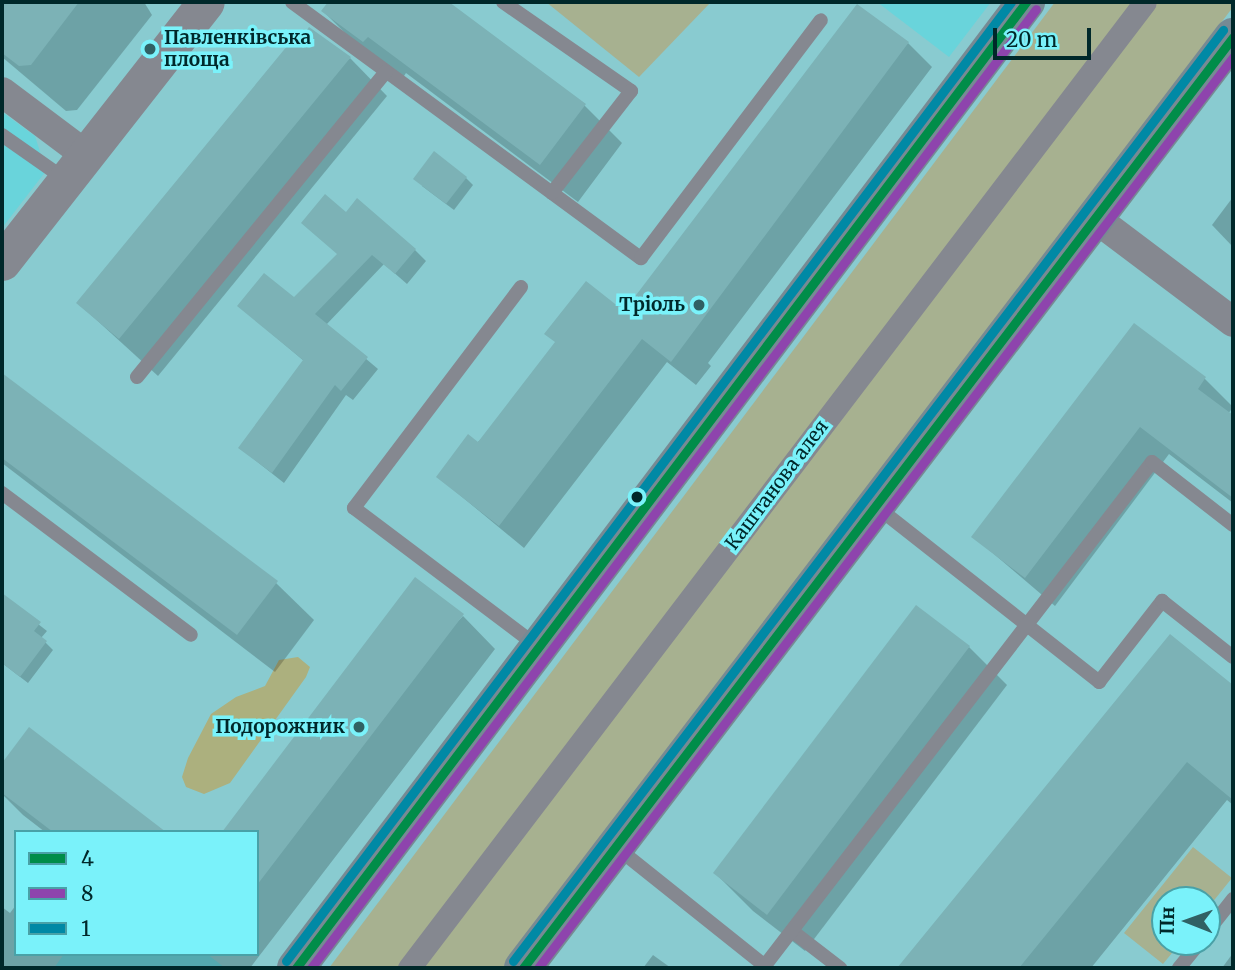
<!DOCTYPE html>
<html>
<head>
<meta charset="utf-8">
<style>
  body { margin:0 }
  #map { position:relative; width:1235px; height:970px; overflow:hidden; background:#89cbd0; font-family:Merriweather,serif }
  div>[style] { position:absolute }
  .built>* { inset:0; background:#69d4db }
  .green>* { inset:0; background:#a7b190 }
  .forest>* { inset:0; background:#acb07e }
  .shadow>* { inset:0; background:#0003 }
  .building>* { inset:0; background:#7cb2b6 }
  .service>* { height:14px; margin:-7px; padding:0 7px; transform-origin:7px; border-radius:7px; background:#858890 }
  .pedestrian>* { height:23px; margin:-11.5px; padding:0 11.5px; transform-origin:11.5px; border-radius:11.5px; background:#858890 }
  .minor>* { height:30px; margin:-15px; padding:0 15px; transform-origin:15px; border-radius:15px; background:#858890 }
  .tertiary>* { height:37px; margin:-18.5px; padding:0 18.5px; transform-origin:18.5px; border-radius:18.5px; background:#858890 }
  .primary>* { height:38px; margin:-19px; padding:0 19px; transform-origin:19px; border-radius:19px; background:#778a94 }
  .bus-1>* { height:9px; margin:-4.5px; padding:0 4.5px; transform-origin:4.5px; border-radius:4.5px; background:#008d49 }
  .bus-2>* { height:9px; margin:-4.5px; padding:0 4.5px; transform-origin:4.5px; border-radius:4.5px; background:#8e44ad }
  .bus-3>* { height:9px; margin:-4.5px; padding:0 4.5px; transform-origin:4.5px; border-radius:4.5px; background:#0089a5 }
  .dots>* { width:19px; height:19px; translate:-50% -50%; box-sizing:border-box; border:4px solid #7af2fa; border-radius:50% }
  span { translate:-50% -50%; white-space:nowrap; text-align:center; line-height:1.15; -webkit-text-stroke:7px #7af2fa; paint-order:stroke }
  .poi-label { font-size:19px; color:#00282a; font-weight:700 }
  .left { translate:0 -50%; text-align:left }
  .right { translate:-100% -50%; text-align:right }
  .street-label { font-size:19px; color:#00282a }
  .frame { position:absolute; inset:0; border:4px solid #00282a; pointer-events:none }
  .legend { position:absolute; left:14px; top:830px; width:245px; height:126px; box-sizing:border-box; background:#7af2fa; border:2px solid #49a1a7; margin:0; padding:9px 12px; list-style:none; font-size:21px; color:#00282a }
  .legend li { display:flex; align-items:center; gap:14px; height:35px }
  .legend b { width:35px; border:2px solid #49a1a7 }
  .north { position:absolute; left:1151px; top:886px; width:70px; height:70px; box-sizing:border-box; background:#7af2fa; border:2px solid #49a1a7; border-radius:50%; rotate:271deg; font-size:19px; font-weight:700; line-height:28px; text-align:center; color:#00282a }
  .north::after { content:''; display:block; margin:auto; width:24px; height:32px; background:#306164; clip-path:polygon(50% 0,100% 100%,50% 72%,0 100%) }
  .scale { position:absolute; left:993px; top:28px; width:98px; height:32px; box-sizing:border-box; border:4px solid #00282a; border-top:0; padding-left:9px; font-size:21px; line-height:24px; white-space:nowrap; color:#00282a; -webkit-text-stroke:5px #7af2fa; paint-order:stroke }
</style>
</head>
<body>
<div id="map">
  <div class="built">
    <i style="clip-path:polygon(877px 2px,991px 2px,949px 57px)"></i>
    <i style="clip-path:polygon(2px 112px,35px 136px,46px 171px,2px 228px)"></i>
    <i style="clip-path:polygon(64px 954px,207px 954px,225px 968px,54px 968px)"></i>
  </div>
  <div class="green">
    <i style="clip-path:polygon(546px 2px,711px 2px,639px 77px)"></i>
    <i style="clip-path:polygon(1055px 2px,1233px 2px,1233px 7px,505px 968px,329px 968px)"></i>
    <i style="clip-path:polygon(1193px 847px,1232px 878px,1207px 909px,1207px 900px,1165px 900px,1165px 942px,1181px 942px,1163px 964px,1124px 933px)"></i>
  </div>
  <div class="forest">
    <i style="clip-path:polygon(298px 657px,310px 667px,306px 677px,230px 783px,204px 794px,186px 787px,182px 777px,188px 758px,211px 714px,236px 697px,265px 686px,279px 660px)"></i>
  </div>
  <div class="shadow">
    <i style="clip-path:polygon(2px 2px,144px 2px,152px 15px,77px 110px,66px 111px,2px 57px)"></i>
    <i style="clip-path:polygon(330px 2px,446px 2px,584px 105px,622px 143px,578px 202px,406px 73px,402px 79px,361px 49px,323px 11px)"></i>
    <i style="clip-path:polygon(908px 43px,932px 67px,708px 363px,711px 366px,696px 385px,667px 362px,524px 548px,438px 477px,625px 313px)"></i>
    <i style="clip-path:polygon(350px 58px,387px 96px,158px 376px,78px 303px)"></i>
    <i style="clip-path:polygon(466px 178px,473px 185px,454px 210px,422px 186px)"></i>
    <i style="clip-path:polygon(1233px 197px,1233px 247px,1212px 225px)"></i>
    <i style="clip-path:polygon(346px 214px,415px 250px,426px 261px,407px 284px,384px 264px,326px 325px,378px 369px,353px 400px,346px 395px,284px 483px,240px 448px,304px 361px,239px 306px,294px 300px,338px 254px)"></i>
    <i style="clip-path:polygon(1134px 325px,1205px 379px,1233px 407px,1228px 414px,1233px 418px,1233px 503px,1169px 454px,1055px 606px,974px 537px)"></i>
    <i style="clip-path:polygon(11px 382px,276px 583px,314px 620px,275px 672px,2px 463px,2px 395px)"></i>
    <i style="clip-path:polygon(5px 598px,47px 631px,41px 638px,53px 650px,28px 683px,2px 663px)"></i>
    <i style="clip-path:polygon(463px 616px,495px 649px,250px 968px,2px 968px,2px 907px,10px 913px,16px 905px,16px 954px,257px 954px,257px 832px)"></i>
    <i style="clip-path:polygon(1170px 636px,1233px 688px,1233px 805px,1227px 800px,1091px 968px,902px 968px)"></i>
    <i style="clip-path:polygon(969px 647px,1007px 685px,805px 951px,753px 911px,715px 873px)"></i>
    <i style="clip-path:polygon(29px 730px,163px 832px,45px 832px,23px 815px,2px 794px,2px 766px)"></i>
    <i style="clip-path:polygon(1233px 953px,1233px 968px,1222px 968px)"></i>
    <i style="clip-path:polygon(653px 955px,671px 968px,643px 968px)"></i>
  </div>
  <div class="building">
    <i style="clip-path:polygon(2px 2px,79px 2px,31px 65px,19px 66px,2px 53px)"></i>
    <i style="clip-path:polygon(328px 2px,449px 2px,586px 104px,540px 165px,368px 37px,363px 42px,321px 11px)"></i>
    <i style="clip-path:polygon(857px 4px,909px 42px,671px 362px,642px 339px,499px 526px,436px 477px,468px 434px,478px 442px,555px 342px,544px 334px,586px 281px,624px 311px)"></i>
    <i style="clip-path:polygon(309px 27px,351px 57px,119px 339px,76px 303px,297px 34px,302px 37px)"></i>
    <i style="clip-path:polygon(434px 151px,467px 177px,446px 204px,413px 179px)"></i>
    <i style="clip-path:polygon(325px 194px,346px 212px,357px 198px,416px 249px,395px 274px,372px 255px,315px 314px,368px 357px,341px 391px,335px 385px,272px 473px,238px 448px,303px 360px,237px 306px,264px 273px,294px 297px,337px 254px,301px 223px)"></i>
    <i style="clip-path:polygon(1134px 323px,1206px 377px,1198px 389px,1233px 415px,1233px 498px,1140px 427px,1025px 578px,971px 537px)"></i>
    <i style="clip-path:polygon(2px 373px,278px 581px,237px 635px,2px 458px)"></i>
    <i style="clip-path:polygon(415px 577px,464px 614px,257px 885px,257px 832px,222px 832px)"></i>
    <i style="clip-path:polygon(2px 593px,41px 622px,34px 631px,47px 641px,20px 677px,2px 663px)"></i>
    <i style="clip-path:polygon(916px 605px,970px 646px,767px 915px,713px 873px)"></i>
    <i style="clip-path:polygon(1170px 634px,1233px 685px,1233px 800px,1187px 762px,1019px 968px,897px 968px)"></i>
    <i style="clip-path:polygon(29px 727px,166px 832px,53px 832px,2px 793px,2px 763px)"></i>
  </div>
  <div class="service">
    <i style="left:292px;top:2px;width:433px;rotate:36.3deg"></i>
    <i style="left:641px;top:258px;width:298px;rotate:-52.9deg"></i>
    <i style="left:503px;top:2px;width:156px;rotate:34.8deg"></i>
    <i style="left:631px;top:91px;width:129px;rotate:127.8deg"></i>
    <i style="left:2px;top:135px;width:78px;rotate:35.1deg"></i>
    <i style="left:521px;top:287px;width:277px;rotate:127.1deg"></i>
    <i style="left:354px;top:508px;width:229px;rotate:37deg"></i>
    <i style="left:137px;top:377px;width:394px;rotate:-50.8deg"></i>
    <i style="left:2px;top:493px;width:236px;rotate:36.9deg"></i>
    <i style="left:877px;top:507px;width:283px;rotate:38.2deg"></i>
    <i style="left:1099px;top:682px;width:103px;rotate:-52.1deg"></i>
    <i style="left:1162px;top:601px;width:90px;rotate:38.3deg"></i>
    <i style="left:616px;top:847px;width:191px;rotate:38.6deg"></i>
    <i style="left:792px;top:931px;width:61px;rotate:37.6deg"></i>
    <i style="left:1207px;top:932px;width:42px;rotate:-51.8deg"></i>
    <i style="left:763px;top:968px;width:638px;rotate:-52.45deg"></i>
    <i style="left:1152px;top:462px;width:103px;rotate:37.9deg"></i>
    <i style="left:1179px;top:968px;width:33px;rotate:-51deg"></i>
  </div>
  <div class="pedestrian">
    <i style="left:409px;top:968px;width:1214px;rotate:-52.7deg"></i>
  </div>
  <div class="minor">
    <i style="left:2px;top:92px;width:105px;rotate:36.9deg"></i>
    <i style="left:1095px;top:218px;width:173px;rotate:37deg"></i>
  </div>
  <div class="tertiary">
    <i style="left:2px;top:262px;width:330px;rotate:-51.9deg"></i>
  </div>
  <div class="primary">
    <i style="left:296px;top:968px;width:1211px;rotate:-52.92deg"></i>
    <i style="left:523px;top:968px;width:1171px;rotate:-52.67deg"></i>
  </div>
  <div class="bus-1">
    <i style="left:296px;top:968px;width:1211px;rotate:-52.92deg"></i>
    <i style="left:523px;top:968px;width:1171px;rotate:-52.67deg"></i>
  </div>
  <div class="bus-2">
    <i style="left:311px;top:968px;width:1202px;rotate:-52.91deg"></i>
    <i style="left:538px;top:968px;width:1146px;rotate:-52.66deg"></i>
  </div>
  <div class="bus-3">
    <i style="left:286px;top:961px;width:1202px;rotate:-52.91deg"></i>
    <i style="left:513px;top:961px;width:1171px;rotate:-52.67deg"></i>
  </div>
  <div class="dots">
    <i style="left:150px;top:49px;background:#306164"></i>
    <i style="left:699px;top:305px;background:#306164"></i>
    <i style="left:637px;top:497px;background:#00282a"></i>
    <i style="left:359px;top:727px;background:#306164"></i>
  </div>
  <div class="poi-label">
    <span class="left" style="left:164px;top:49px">Павленківська<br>площа</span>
    <span class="right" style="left:685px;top:305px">Тріоль</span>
    <span class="right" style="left:345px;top:727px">Подорожник</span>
  </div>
  <div class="street-label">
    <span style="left:777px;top:485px;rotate:-53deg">Каштанова алея</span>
  </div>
  <div class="frame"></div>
  <ul class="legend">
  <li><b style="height:9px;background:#008d49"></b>4</li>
  <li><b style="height:9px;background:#8e44ad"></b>8</li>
  <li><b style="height:9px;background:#0089a5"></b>1</li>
  </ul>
  <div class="north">Пн</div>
  <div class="scale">20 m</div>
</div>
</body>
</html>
